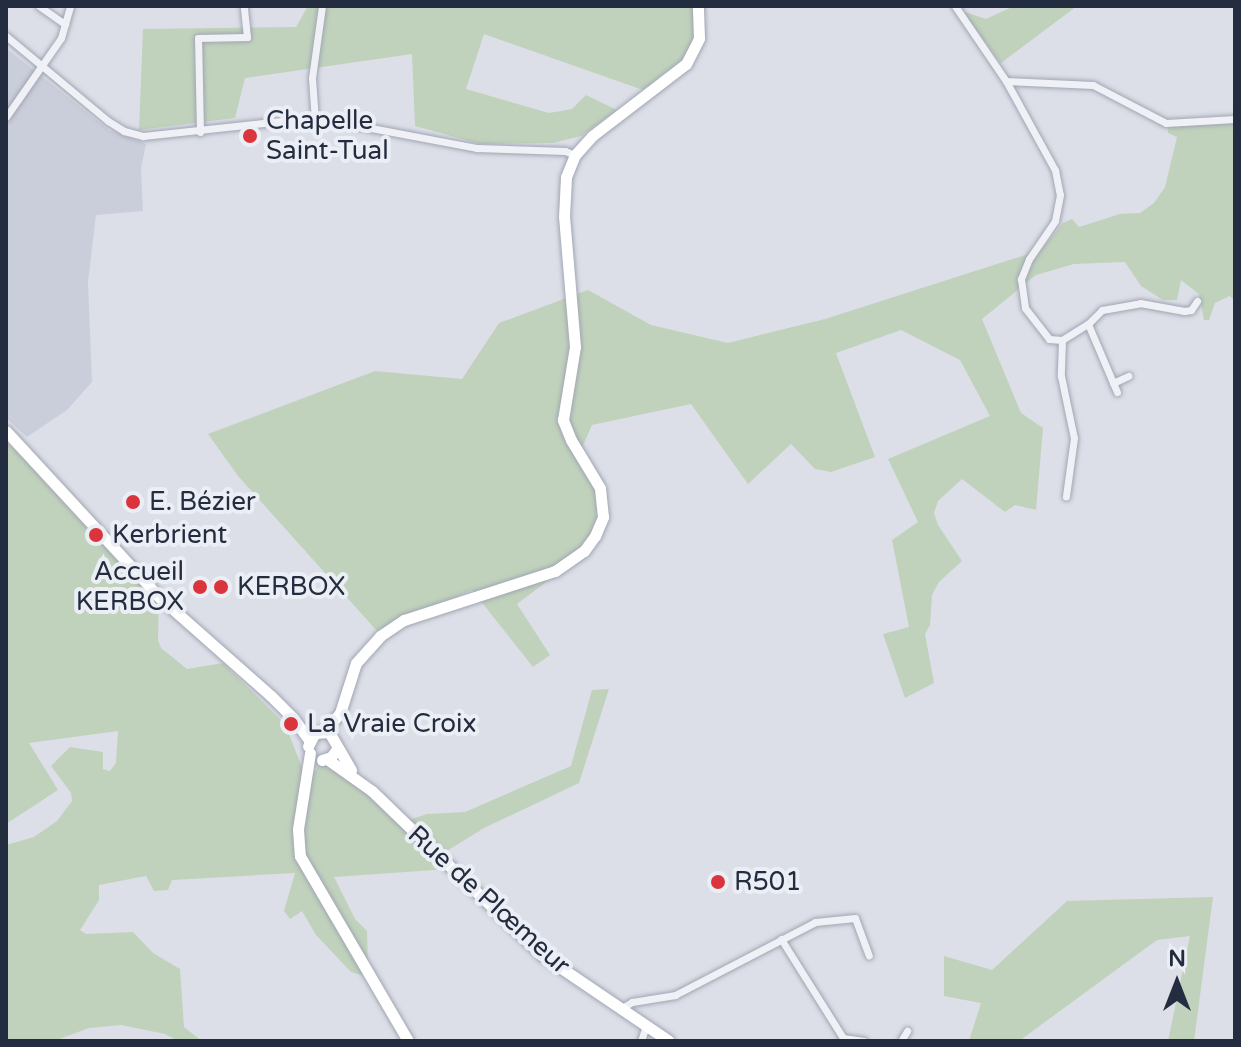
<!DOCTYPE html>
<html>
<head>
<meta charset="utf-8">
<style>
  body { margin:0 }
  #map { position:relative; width:1241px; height:1047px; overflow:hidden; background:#dcdfe8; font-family:"Varela Round",sans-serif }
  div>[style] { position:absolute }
  .built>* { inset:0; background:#caceda }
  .green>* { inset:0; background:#c0d2bc }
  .roads { filter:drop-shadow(0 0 2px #a1a6b2) drop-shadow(0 0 2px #a1a6b2) }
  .street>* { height:7px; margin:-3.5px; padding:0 3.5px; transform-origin:3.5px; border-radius:3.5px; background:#eff1f6 }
  .secondary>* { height:11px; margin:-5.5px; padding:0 5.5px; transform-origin:5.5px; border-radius:5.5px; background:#fff }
  .dots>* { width:22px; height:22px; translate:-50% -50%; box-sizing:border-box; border:4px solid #ebeff5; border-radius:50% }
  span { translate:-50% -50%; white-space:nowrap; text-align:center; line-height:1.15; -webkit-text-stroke:8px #ebeff5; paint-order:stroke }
  .poi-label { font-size:26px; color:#242c3f }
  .left { translate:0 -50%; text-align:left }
  .right { translate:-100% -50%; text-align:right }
  .street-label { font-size:26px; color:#242c3f }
  .frame { position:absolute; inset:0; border:8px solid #242c3f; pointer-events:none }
  .north { position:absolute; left:1137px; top:943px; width:80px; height:80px; -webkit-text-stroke:6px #ebeff5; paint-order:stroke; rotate:0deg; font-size:22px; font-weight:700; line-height:32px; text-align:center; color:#242c3f }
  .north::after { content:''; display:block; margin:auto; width:28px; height:36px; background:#242c3f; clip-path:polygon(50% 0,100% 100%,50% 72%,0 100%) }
</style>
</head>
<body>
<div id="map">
  <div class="built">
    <i style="clip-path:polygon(6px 48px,109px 130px,146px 144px,141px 168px,143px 211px,96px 215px,88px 282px,92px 382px,67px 410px,27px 437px,6px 418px)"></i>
  </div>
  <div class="green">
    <i style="clip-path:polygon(308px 6px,693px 6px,695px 30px,688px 55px,643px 90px,484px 34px,466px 89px,549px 113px,572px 109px,586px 95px,617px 110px,581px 136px,553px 143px,480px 144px,415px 126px,412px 54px,245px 78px,235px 118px,139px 130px,143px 29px,296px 27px)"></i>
    <i style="clip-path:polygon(1014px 6px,1077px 6px,1001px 63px,962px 11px,986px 19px)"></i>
    <i style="clip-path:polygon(1235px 119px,1235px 301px,1230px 296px,1215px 303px,1209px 320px,1204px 320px,1199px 294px,1181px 280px,1177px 300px,1163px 300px,1141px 286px,1125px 262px,1074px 264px,1036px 275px,982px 319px,1021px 413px,1043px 428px,1036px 510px,1015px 505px,1005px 512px,962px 479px,938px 501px,934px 513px,938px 525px,962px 561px,939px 582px,932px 595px,930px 625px,925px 634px,934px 683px,905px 698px,883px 634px,909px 627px,892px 540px,918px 522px,888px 459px,990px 416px,960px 360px,901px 330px,836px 353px,875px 457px,831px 472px,815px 469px,791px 444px,748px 484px,691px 404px,592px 425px,582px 448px,606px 519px,577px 559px,517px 604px,550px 655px,533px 667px,472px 590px,377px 631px,238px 476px,208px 434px,375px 371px,462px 379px,499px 323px,588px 290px,651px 325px,728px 343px,825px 319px,1041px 250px,1063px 223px,1072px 219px,1079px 227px,1120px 214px,1140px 213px,1154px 203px,1165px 187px,1177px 137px,1168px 133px,1168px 124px)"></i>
    <i style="clip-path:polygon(6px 442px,72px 503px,159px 597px,158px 640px,161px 648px,187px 669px,223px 663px,285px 724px,305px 775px,312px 776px,319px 765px,330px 765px,403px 822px,427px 814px,465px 812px,571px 766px,592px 690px,609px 689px,579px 783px,484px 828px,437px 857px,449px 869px,334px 877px,355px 919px,367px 931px,368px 977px,351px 972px,316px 935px,302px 911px,290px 919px,284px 911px,295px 873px,172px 880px,168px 890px,154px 891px,146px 876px,99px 885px,99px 900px,80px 930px,86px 934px,133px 932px,153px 953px,180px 969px,184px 1027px,202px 1041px,178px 1041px,165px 1034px,121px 1025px,89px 1028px,54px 1041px,6px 1041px,6px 845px,34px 837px,57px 821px,72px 801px,71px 793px,51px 766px,70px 747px,103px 752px,103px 769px,110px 771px,116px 763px,118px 731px,29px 743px,58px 790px,6px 824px)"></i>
    <i style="clip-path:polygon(1213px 897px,1194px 1041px,1168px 1041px,1190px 936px,1157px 940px,1019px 1041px,969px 1041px,981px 1003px,944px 996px,944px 956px,992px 970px,1067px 901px)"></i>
  </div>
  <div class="roads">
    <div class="street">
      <i style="left:39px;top:6px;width:32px;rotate:35deg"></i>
      <i style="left:955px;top:6px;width:91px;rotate:55.8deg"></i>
      <i style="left:1006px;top:81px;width:102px;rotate:61.2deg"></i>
      <i style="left:1055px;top:170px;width:25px;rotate:79deg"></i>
      <i style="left:1060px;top:195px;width:26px;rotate:101deg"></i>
      <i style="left:1055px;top:221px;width:46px;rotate:124.4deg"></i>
      <i style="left:1029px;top:259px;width:22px;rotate:112deg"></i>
      <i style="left:1021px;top:279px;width:29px;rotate:82deg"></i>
      <i style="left:1025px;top:308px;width:39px;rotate:52deg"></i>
      <i style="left:1049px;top:339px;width:13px;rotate:4deg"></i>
      <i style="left:1062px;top:340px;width:36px;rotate:92deg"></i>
      <i style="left:1061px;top:376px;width:63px;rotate:78.2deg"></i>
      <i style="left:1074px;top:438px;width:59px;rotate:97.9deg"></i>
      <i style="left:6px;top:36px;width:133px;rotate:39.8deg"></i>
      <i style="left:108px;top:121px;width:19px;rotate:32deg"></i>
      <i style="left:124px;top:131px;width:20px;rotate:15deg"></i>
      <i style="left:143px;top:136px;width:149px;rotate:-6.2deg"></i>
      <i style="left:291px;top:120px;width:43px;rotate:1.3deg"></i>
      <i style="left:334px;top:121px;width:146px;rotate:10.7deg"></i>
      <i style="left:477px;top:148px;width:88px;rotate:2deg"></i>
      <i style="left:565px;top:151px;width:11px;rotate:22deg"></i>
      <i style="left:1006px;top:81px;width:87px;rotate:2.6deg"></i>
      <i style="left:1093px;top:85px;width:82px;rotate:27.5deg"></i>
      <i style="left:1166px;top:123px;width:69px;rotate:-3.3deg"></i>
      <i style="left:6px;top:117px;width:96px;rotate:-55.2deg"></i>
      <i style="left:61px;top:38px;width:33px;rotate:-74deg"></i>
      <i style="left:315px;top:121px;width:43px;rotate:-94deg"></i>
      <i style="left:312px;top:78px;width:73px;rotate:-82.1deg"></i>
      <i style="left:200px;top:132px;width:94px;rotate:-91.2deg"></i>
      <i style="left:198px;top:38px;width:49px;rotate:-1.2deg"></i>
      <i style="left:247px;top:37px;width:31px;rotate:-96deg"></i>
      <i style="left:1088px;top:324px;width:74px;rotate:66.9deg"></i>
      <i style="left:1062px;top:340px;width:31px;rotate:-32deg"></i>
      <i style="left:1088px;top:324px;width:20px;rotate:-45deg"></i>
      <i style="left:1102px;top:310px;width:39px;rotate:-10deg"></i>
      <i style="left:1140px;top:303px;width:45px;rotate:10.3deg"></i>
      <i style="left:1184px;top:311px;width:7px;rotate:-8deg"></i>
      <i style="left:1191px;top:310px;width:11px;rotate:-56deg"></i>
      <i style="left:1113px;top:383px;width:17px;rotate:-25deg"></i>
      <i style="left:781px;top:939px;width:117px;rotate:57.9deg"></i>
      <i style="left:843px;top:1038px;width:3px;rotate:108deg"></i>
      <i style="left:620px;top:1009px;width:14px;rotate:-30deg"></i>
      <i style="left:632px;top:1002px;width:44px;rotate:-9.2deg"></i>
      <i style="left:675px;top:995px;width:158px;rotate:-27.5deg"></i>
      <i style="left:815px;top:922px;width:40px;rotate:-5.7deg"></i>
      <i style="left:855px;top:918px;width:40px;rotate:69.8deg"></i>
      <i style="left:843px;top:1038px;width:21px;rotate:8deg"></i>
      <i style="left:641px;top:1041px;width:16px;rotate:-72deg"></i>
      <i style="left:901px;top:1041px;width:12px;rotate:-59deg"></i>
    </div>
    <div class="secondary">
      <i style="left:6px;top:431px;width:226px;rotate:47.3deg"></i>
      <i style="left:159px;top:597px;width:149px;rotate:41.5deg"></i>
      <i style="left:271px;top:696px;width:31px;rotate:45deg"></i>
      <i style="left:293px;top:718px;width:27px;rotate:54deg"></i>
      <i style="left:324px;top:731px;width:24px;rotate:-48deg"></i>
      <i style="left:340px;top:713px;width:52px;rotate:-72.3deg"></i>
      <i style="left:356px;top:663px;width:36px;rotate:-48deg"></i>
      <i style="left:380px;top:636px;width:29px;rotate:-34deg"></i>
      <i style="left:404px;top:620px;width:159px;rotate:-18deg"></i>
      <i style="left:555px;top:571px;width:35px;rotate:-35deg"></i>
      <i style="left:584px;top:551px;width:19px;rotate:-54deg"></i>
      <i style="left:595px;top:536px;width:21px;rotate:-67deg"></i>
      <i style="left:603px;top:517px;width:29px;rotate:-96deg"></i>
      <i style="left:600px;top:488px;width:56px;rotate:-121.1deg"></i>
      <i style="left:571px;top:440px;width:22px;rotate:-112deg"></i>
      <i style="left:563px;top:420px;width:74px;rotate:-80.7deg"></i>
      <i style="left:575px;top:347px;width:130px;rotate:-94.8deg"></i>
      <i style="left:564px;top:217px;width:40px;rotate:-87.1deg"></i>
      <i style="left:566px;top:177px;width:24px;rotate:-68deg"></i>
      <i style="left:575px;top:155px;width:25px;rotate:-48deg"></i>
      <i style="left:592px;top:136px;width:118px;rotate:-37.5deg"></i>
      <i style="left:686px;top:64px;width:29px;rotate:-63deg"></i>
      <i style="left:699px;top:38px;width:32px;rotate:-92deg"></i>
      <i style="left:308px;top:746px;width:15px;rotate:-62deg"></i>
      <i style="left:315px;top:733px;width:14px;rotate:-4deg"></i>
      <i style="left:329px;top:732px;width:44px;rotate:59.9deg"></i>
      <i style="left:310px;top:753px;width:77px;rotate:99deg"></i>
      <i style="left:298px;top:829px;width:27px;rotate:86deg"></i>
      <i style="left:300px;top:856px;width:214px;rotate:59.7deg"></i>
      <i style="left:327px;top:759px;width:55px;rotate:35.4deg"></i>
      <i style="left:372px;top:791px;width:236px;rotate:44deg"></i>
      <i style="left:542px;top:955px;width:153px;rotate:34.1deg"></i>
      <i style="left:322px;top:760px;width:9px;rotate:-18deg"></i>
      <i style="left:331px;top:757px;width:10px;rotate:-53deg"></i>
    </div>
  </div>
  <div class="dots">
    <i style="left:250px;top:136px;background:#da343d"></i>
    <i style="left:133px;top:502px;background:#da343d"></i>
    <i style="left:96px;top:535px;background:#da343d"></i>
    <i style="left:200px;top:587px;background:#da343d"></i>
    <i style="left:221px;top:587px;background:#da343d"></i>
    <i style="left:291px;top:724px;background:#da343d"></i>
    <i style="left:718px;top:882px;background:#da343d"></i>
  </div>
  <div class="poi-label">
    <span class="left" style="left:266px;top:136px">Chapelle<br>Saint-Tual</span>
    <span class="left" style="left:149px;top:502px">E. Bézier</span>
    <span class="left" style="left:112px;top:535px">Kerbrient</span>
    <span class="right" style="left:184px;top:587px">Accueil<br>KERBOX</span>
    <span class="left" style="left:237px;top:587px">KERBOX</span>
    <span class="left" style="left:307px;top:724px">La Vraie Croix</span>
    <span class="left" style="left:734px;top:882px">R501</span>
  </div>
  <div class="street-label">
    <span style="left:489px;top:900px;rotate:42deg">Rue de Plœmeur</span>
  </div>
  <div class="frame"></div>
  <div class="north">N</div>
</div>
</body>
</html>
